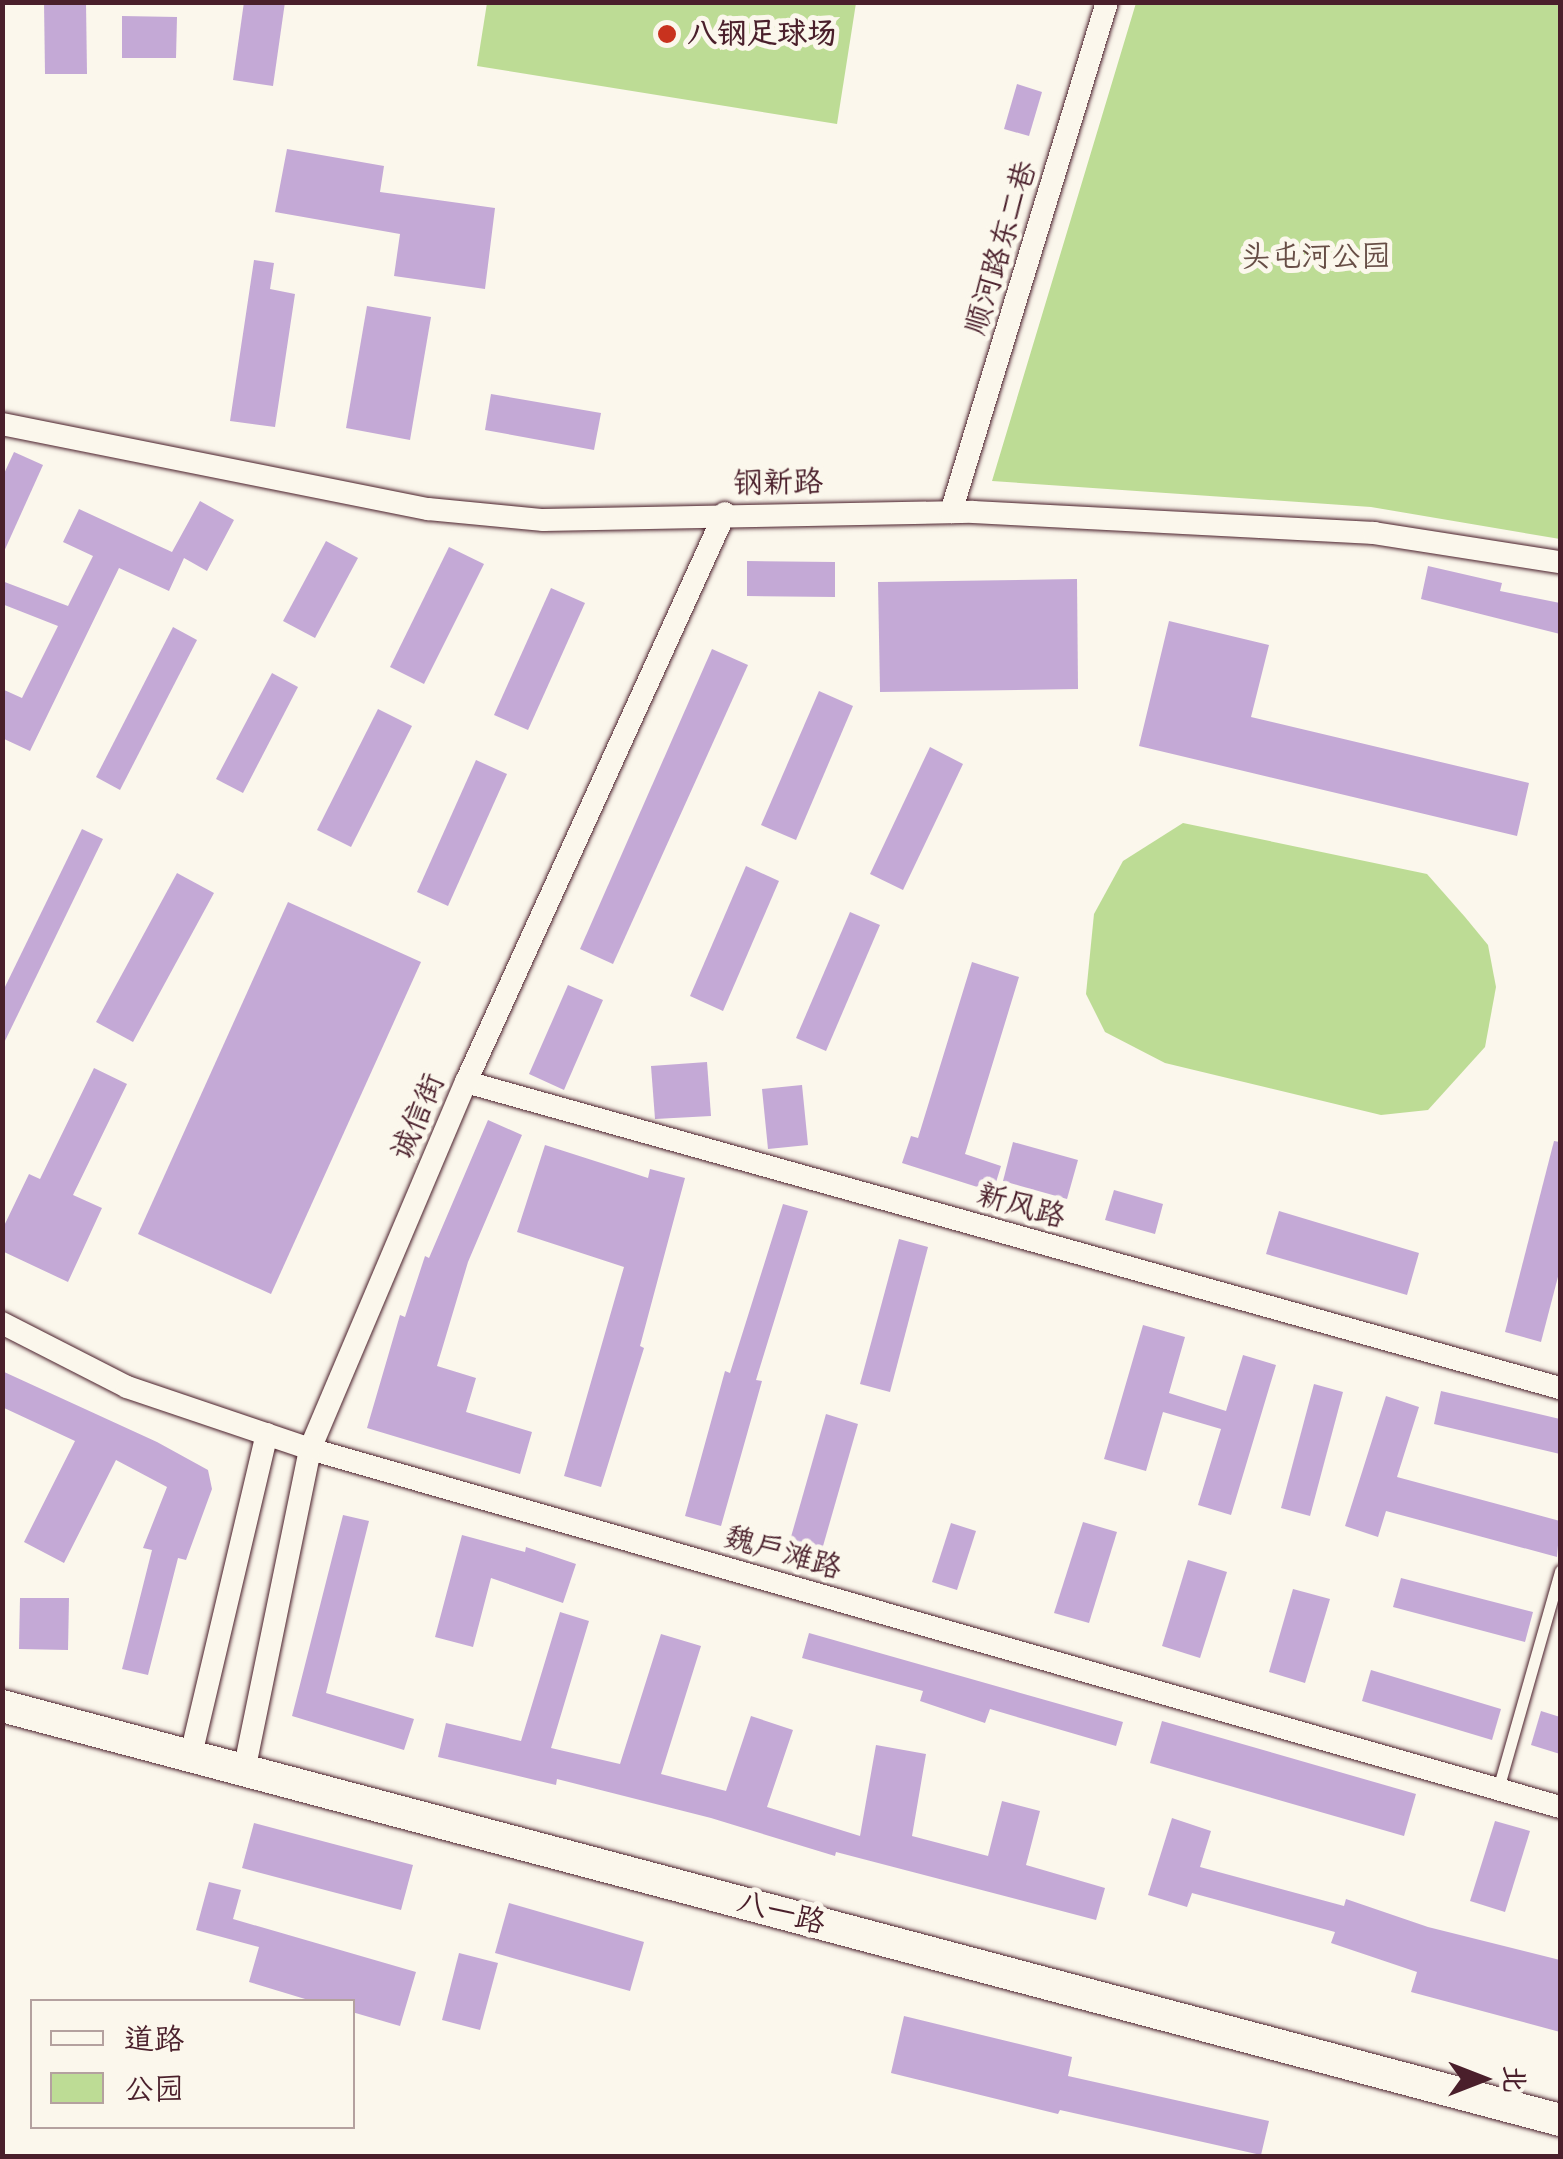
<!DOCTYPE html>
<html>
<head>
<meta charset="utf-8">
<style>
  body { margin:0 }
  #map { position:relative; width:1563px; height:2159px; overflow:hidden; background:#fbf7ec; font-family:Pangolin,"LXGW WenKai TC",sans-serif }
  div>[style] { position:absolute }
  .green>* { inset:0; background:#bddc95 }
  .building>* { inset:0; background:#c4a9d6 }
  .roads { filter:drop-shadow(0 0 2px #4a1f2b) drop-shadow(0 0 2px #4a1f2b) }
  .lane>* { height:11px; margin:-5.5px; padding:0 5.5px; transform-origin:5.5px; border-radius:5.5px; background:#fbf7ec }
  .street>* { height:22px; margin:-11px; padding:0 11px; transform-origin:11px; border-radius:11px; background:#fbf7ec }
  .secondary>* { height:32px; margin:-16px; padding:0 16px; transform-origin:16px; border-radius:16px; background:#fbf7ec }
  .dots>* { width:28px; height:28px; translate:-50% -50%; box-sizing:border-box; border:5px solid #fbf7ec; border-radius:50% }
  span { translate:-50% -50%; white-space:nowrap; text-align:center; line-height:1.15; -webkit-text-stroke:10px #fbf7ec; paint-order:stroke }
  .poi-label { font-size:30px; color:#4a1f2b; font-weight:700 }
  .left { translate:0 -50%; text-align:left }
  .street-label { font-size:30px; color:#4a1f2b }
  .park-label { font-size:30px; color:#674e46 }
  .frame { position:absolute; inset:0; border:5px solid #4a1f2b; pointer-events:none }
  .legend { position:absolute; left:30px; top:1999px; width:325px; height:130px; box-sizing:border-box; background:#fbf7ec; border:2px solid #b4a19f; margin:0; padding:12px 18px; list-style:none; font-size:30px; color:#4a1f2b }
  .legend li { display:flex; align-items:center; gap:20px; height:50px }
  .legend b { width:50px; border:2px solid #b4a19f }
  .north { position:absolute; left:1433px; top:2029px; width:100px; height:100px; -webkit-text-stroke:8px #fbf7ec; paint-order:stroke; rotate:90deg; font-size:28px; font-weight:700; line-height:40px; text-align:center; color:#4a1f2b }
  .north::after { content:''; display:block; margin:auto; width:35px; height:45px; background:#4a1f2b; clip-path:polygon(50% 0,100% 100%,50% 72%,0 100%) }
</style>
</head>
<body>
<div id="map">
  <div class="green">
    <i style="clip-path:polygon(487px 3px,856px 3px,837px 124px,477px 66px)"></i>
    <i style="clip-path:polygon(1136px 3px,1560px 3px,1560px 539px,1371px 507px,992px 481px)"></i>
    <i style="clip-path:polygon(1183px 823px,1427px 874px,1465px 917px,1488px 945px,1496px 987px,1485px 1047px,1428px 1110px,1381px 1115px,1165px 1063px,1105px 1032px,1086px 994px,1094px 914px,1123px 861px)"></i>
  </div>
  <div class="building">
    <i style="clip-path:polygon(44px 2px,86px 2px,87px 74px,45px 74px)"></i>
    <i style="clip-path:polygon(244px 2px,285px 2px,273px 86px,233px 80px)"></i>
    <i style="clip-path:polygon(122px 16px,177px 17px,176px 58px,122px 58px)"></i>
    <i style="clip-path:polygon(1017px 84px,1042px 92px,1029px 136px,1004px 129px)"></i>
    <i style="clip-path:polygon(287px 149px,384px 166px,380px 192px,495px 208px,485px 289px,394px 276px,400px 234px,275px 212px)"></i>
    <i style="clip-path:polygon(254px 260px,274px 263px,270px 289px,295px 294px,275px 427px,230px 421px)"></i>
    <i style="clip-path:polygon(367px 306px,431px 317px,410px 440px,346px 428px)"></i>
    <i style="clip-path:polygon(491px 394px,601px 413px,594px 450px,485px 430px)"></i>
    <i style="clip-path:polygon(14px 452px,43px 465px,2px 556px,2px 478px)"></i>
    <i style="clip-path:polygon(200px 501px,234px 520px,207px 571px,184px 558px,169px 591px,119px 568px,30px 751px,2px 738px,2px 689px,22px 698px,58px 626px,2px 604px,2px 581px,68px 606px,93px 556px,63px 542px,79px 509px,172px 552px)"></i>
    <i style="clip-path:polygon(326px 541px,358px 558px,315px 638px,283px 621px)"></i>
    <i style="clip-path:polygon(449px 547px,484px 564px,424px 684px,390px 667px)"></i>
    <i style="clip-path:polygon(747px 561px,835px 562px,835px 597px,747px 596px)"></i>
    <i style="clip-path:polygon(1428px 566px,1502px 583px,1500px 591px,1560px 603px,1560px 634px,1421px 599px)"></i>
    <i style="clip-path:polygon(1077px 579px,1078px 689px,880px 692px,878px 582px)"></i>
    <i style="clip-path:polygon(551px 588px,585px 603px,528px 730px,494px 715px)"></i>
    <i style="clip-path:polygon(1169px 621px,1269px 645px,1251px 717px,1529px 783px,1517px 836px,1139px 746px)"></i>
    <i style="clip-path:polygon(173px 627px,197px 640px,120px 790px,96px 777px)"></i>
    <i style="clip-path:polygon(712px 649px,748px 665px,613px 964px,580px 949px)"></i>
    <i style="clip-path:polygon(272px 673px,298px 687px,243px 793px,216px 779px)"></i>
    <i style="clip-path:polygon(819px 691px,853px 706px,796px 840px,761px 825px)"></i>
    <i style="clip-path:polygon(378px 709px,412px 726px,351px 847px,317px 830px)"></i>
    <i style="clip-path:polygon(930px 747px,963px 764px,903px 890px,870px 874px)"></i>
    <i style="clip-path:polygon(476px 760px,507px 774px,448px 906px,417px 892px)"></i>
    <i style="clip-path:polygon(82px 829px,103px 839px,2px 1047px,2px 993px)"></i>
    <i style="clip-path:polygon(746px 866px,779px 881px,723px 1011px,690px 996px)"></i>
    <i style="clip-path:polygon(177px 873px,214px 893px,133px 1042px,96px 1022px)"></i>
    <i style="clip-path:polygon(288px 902px,421px 962px,271px 1294px,138px 1234px)"></i>
    <i style="clip-path:polygon(850px 912px,880px 925px,826px 1051px,796px 1038px)"></i>
    <i style="clip-path:polygon(972px 962px,1019px 977px,965px 1154px,1001px 1166px,993px 1192px,902px 1163px,911px 1136px,918px 1138px)"></i>
    <i style="clip-path:polygon(568px 985px,603px 1000px,564px 1090px,529px 1074px)"></i>
    <i style="clip-path:polygon(707px 1062px,711px 1116px,655px 1119px,651px 1066px)"></i>
    <i style="clip-path:polygon(94px 1068px,127px 1084px,73px 1195px,102px 1208px,68px 1282px,2px 1251px,2px 1230px,29px 1174px,40px 1179px)"></i>
    <i style="clip-path:polygon(802px 1085px,808px 1145px,768px 1149px,762px 1089px)"></i>
    <i style="clip-path:polygon(488px 1120px,522px 1135px,468px 1262px,437px 1366px,476px 1378px,466px 1412px,532px 1432px,520px 1474px,367px 1428px,400px 1315px,405px 1317px,425px 1256px,429px 1258px)"></i>
    <i style="clip-path:polygon(1554px 1141px,1560px 1142px,1560px 1269px,1541px 1342px,1505px 1332px)"></i>
    <i style="clip-path:polygon(1013px 1142px,1078px 1160px,1067px 1199px,1003px 1181px)"></i>
    <i style="clip-path:polygon(545px 1145px,648px 1178px,650px 1169px,685px 1178px,640px 1346px,644px 1348px,601px 1487px,564px 1476px,624px 1267px,517px 1232px)"></i>
    <i style="clip-path:polygon(1114px 1190px,1163px 1204px,1155px 1234px,1105px 1220px)"></i>
    <i style="clip-path:polygon(783px 1204px,808px 1211px,756px 1380px,762px 1381px,721px 1526px,685px 1516px,725px 1371px,730px 1373px)"></i>
    <i style="clip-path:polygon(1279px 1211px,1419px 1253px,1407px 1295px,1266px 1254px)"></i>
    <i style="clip-path:polygon(899px 1239px,928px 1247px,890px 1392px,860px 1384px)"></i>
    <i style="clip-path:polygon(1143px 1325px,1185px 1337px,1169px 1393px,1226px 1411px,1243px 1355px,1276px 1365px,1231px 1515px,1198px 1505px,1221px 1429px,1163px 1412px,1146px 1471px,1104px 1459px)"></i>
    <i style="clip-path:polygon(2px 1371px,157px 1442px,208px 1470px,212px 1489px,186px 1560px,178px 1558px,148px 1675px,122px 1669px,152px 1550px,143px 1548px,167px 1487px,116px 1460px,64px 1563px,24px 1542px,75px 1441px,2px 1407px)"></i>
    <i style="clip-path:polygon(1314px 1384px,1343px 1392px,1310px 1516px,1281px 1508px)"></i>
    <i style="clip-path:polygon(1441px 1391px,1560px 1419px,1560px 1454px,1434px 1424px)"></i>
    <i style="clip-path:polygon(1386px 1396px,1419px 1407px,1397px 1477px,1560px 1521px,1557px 1557px,1386px 1511px,1378px 1537px,1345px 1526px)"></i>
    <i style="clip-path:polygon(826px 1414px,858px 1424px,817px 1567px,785px 1558px)"></i>
    <i style="clip-path:polygon(343px 1515px,369px 1521px,326px 1693px,414px 1719px,404px 1750px,292px 1716px)"></i>
    <i style="clip-path:polygon(1083px 1522px,1117px 1532px,1089px 1623px,1054px 1613px)"></i>
    <i style="clip-path:polygon(951px 1523px,976px 1531px,957px 1590px,932px 1582px)"></i>
    <i style="clip-path:polygon(462px 1535px,525px 1552px,526px 1547px,576px 1564px,563px 1603px,491px 1578px,473px 1647px,435px 1637px)"></i>
    <i style="clip-path:polygon(1188px 1560px,1227px 1572px,1200px 1658px,1162px 1646px)"></i>
    <i style="clip-path:polygon(1401px 1578px,1533px 1612px,1525px 1642px,1393px 1607px)"></i>
    <i style="clip-path:polygon(1293px 1589px,1330px 1599px,1305px 1683px,1269px 1672px)"></i>
    <i style="clip-path:polygon(20px 1598px,69px 1598px,68px 1650px,19px 1649px)"></i>
    <i style="clip-path:polygon(560px 1612px,589px 1621px,551px 1748px,620px 1764px,661px 1634px,701px 1646px,661px 1774px,726px 1791px,751px 1716px,793px 1730px,767px 1807px,860px 1836px,876px 1745px,926px 1754px,912px 1836px,988px 1856px,1002px 1801px,1040px 1811px,1026px 1865px,1105px 1888px,1096px 1920px,836px 1852px,835px 1856px,711px 1818px,557px 1779px,556px 1785px,438px 1757px,446px 1723px,521px 1741px)"></i>
    <i style="clip-path:polygon(809px 1633px,1123px 1722px,1116px 1746px,990px 1709px,985px 1723px,920px 1701px,923px 1691px,802px 1658px)"></i>
    <i style="clip-path:polygon(1371px 1670px,1501px 1709px,1492px 1740px,1362px 1701px)"></i>
    <i style="clip-path:polygon(1541px 1711px,1560px 1717px,1560px 1754px,1531px 1745px)"></i>
    <i style="clip-path:polygon(1162px 1721px,1416px 1794px,1404px 1836px,1150px 1763px)"></i>
    <i style="clip-path:polygon(1172px 1818px,1211px 1831px,1200px 1867px,1344px 1906px,1346px 1899px,1428px 1927px,1560px 1960px,1560px 2032px,1411px 1992px,1417px 1972px,1331px 1943px,1335px 1932px,1192px 1893px,1187px 1907px,1148px 1895px)"></i>
    <i style="clip-path:polygon(1495px 1821px,1530px 1831px,1505px 1912px,1470px 1901px)"></i>
    <i style="clip-path:polygon(254px 1823px,413px 1865px,401px 1910px,242px 1868px)"></i>
    <i style="clip-path:polygon(209px 1882px,241px 1890px,233px 1919px,416px 1972px,400px 2026px,352px 2012px,352px 2002px,315px 2002px,249px 1982px,259px 1947px,196px 1930px)"></i>
    <i style="clip-path:polygon(509px 1903px,644px 1942px,630px 1991px,495px 1953px)"></i>
    <i style="clip-path:polygon(459px 1953px,498px 1963px,480px 2030px,442px 2020px)"></i>
    <i style="clip-path:polygon(904px 2016px,1072px 2057px,1068px 2076px,1269px 2121px,1261px 2155px,1060px 2110px,1058px 2114px,891px 2073px)"></i>
  </div>
  <div class="roads">
    <div class="lane">
      <i style="left:1498px;top:1789px;width:227px;rotate:-74.1deg"></i>
    </div>
    <div class="street">
      <i style="left:2px;top:424px;width:434px;rotate:11.3deg"></i>
      <i style="left:428px;top:509px;width:116px;rotate:5.5deg"></i>
      <i style="left:543px;top:520px;width:430px;rotate:-1.1deg"></i>
      <i style="left:973px;top:512px;width:402px;rotate:3deg"></i>
      <i style="left:1374px;top:533px;width:188px;rotate:8.9deg"></i>
      <i style="left:951px;top:512px;width:533px;rotate:-72.99deg"></i>
      <i style="left:466px;top:1082px;width:1136px;rotate:15.63deg"></i>
      <i style="left:2px;top:1323px;width:140px;rotate:27.1deg"></i>
      <i style="left:127px;top:1387px;width:193px;rotate:18.7deg"></i>
      <i style="left:310px;top:1449px;width:1300px;rotate:15.98deg"></i>
      <i style="left:190px;top:1759px;width:334px;rotate:-76.7deg"></i>
      <i style="left:244px;top:1771px;width:329px;rotate:-78.4deg"></i>
      <i style="left:310px;top:1449px;width:399px;rotate:-67deg"></i>
      <i style="left:466px;top:1082px;width:625px;rotate:-65.53deg"></i>
    </div>
    <div class="secondary">
      <i style="left:2px;top:1706px;width:1612px;rotate:14.88deg"></i>
    </div>
  </div>
  <div class="dots">
    <i style="left:667px;top:34px;background:#c8321e"></i>
  </div>
  <div class="poi-label">
    <span class="left" style="left:687px;top:34px">八钢足球场</span>
  </div>
  <div class="street-label">
    <span style="left:1001px;top:248px;rotate:-73deg">顺河路东二巷</span>
    <span style="left:778px;top:483px;rotate:-1deg">钢新路</span>
    <span style="left:418px;top:1117px;rotate:-67deg">诚信街</span>
    <span style="left:1021px;top:1206px;rotate:16deg">新风路</span>
    <span style="left:783px;top:1553px;rotate:16deg">魏户滩路</span>
    <span style="left:781px;top:1913px;rotate:15deg">八一路</span>
  </div>
  <div class="park-label">
    <span style="left:1316px;top:257px">头屯河公园</span>
  </div>
  <div class="frame"></div>
  <ul class="legend">
  <li><b style="height:12px;background:#fbf7ec"></b>道路</li>
  <li><b style="height:28px;background:#bddc95"></b>公园</li>
  </ul>
  <div class="north">北</div>
</div>
</body>
</html>
